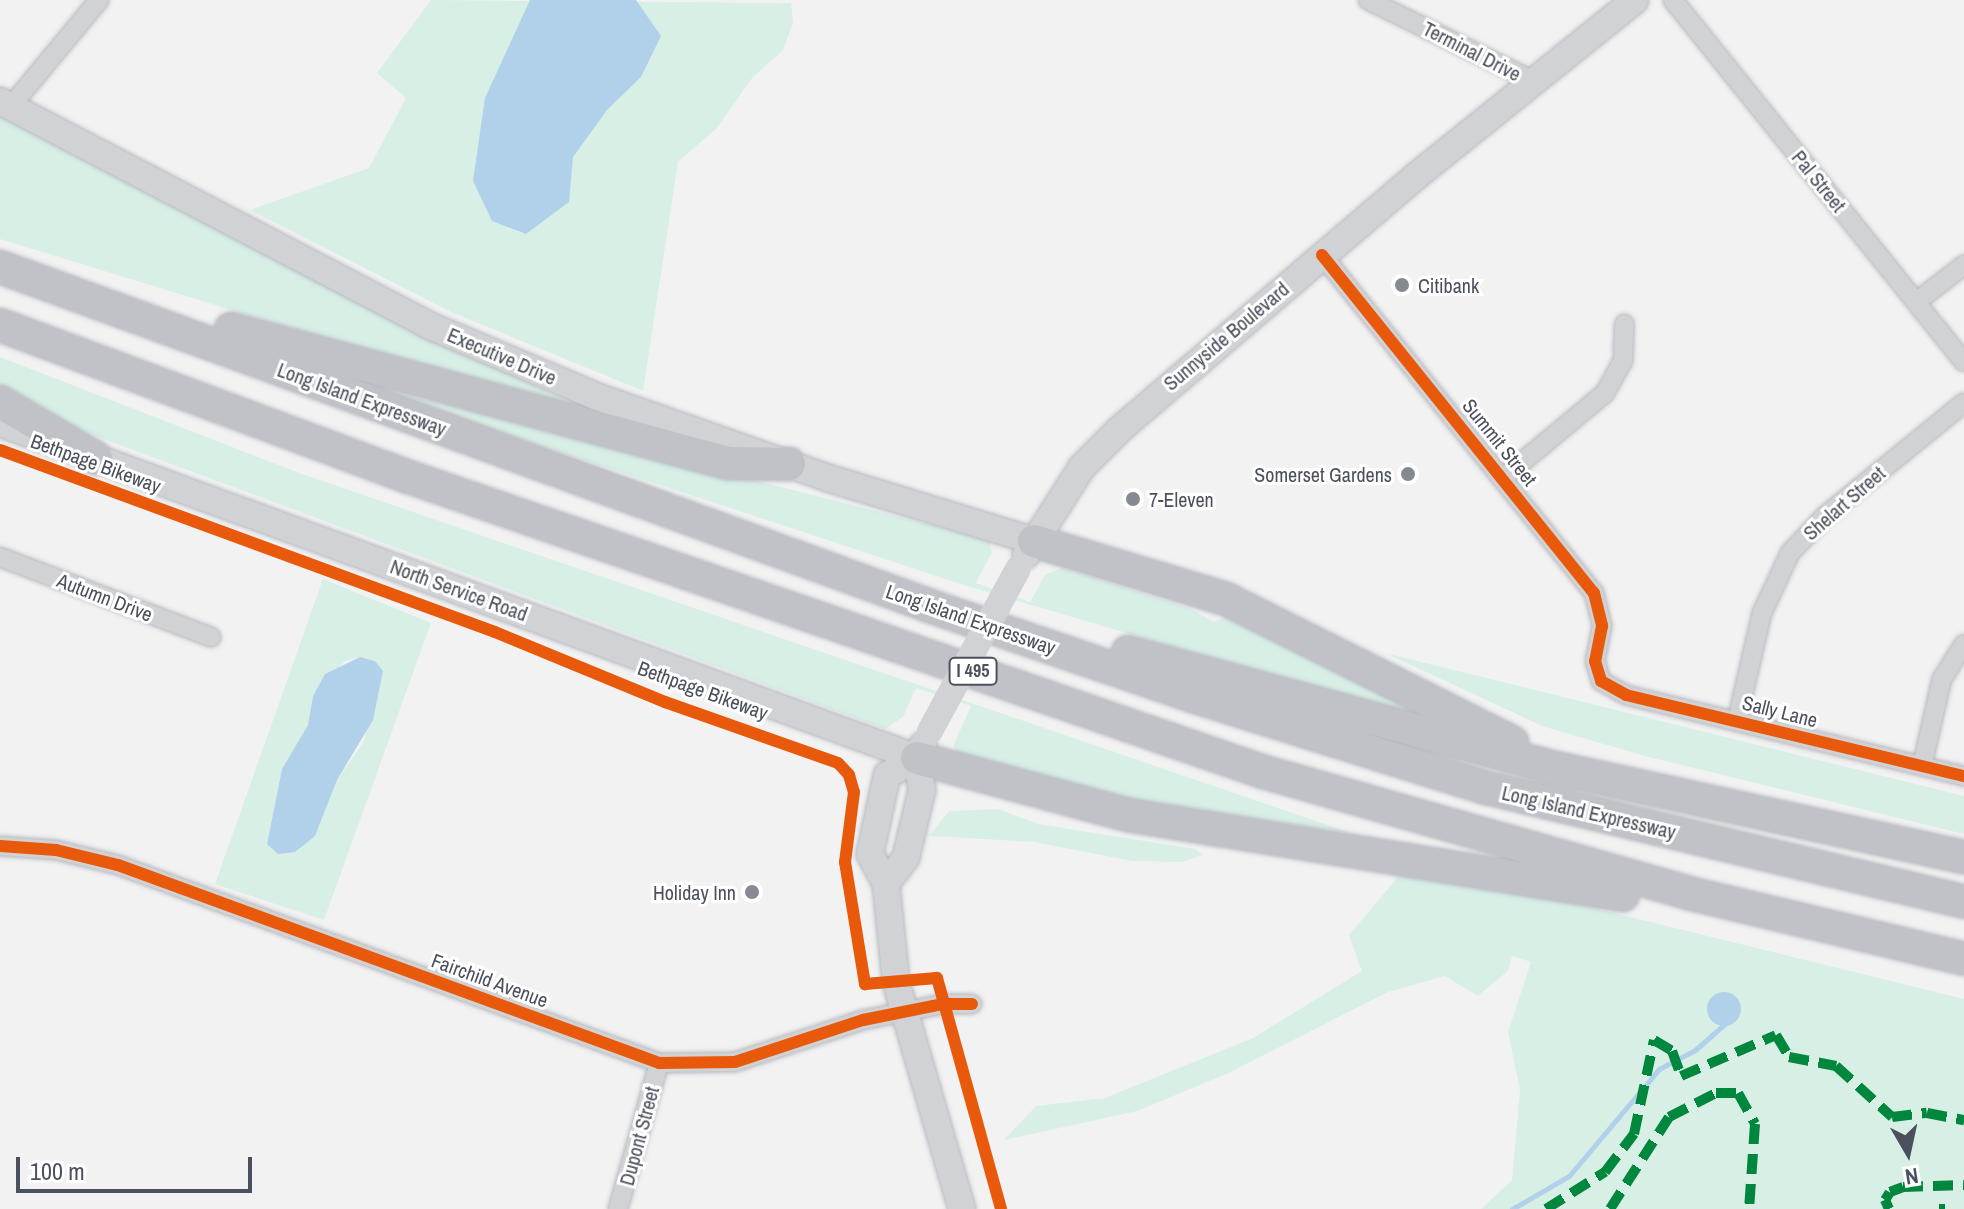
<!DOCTYPE html>
<html>
<head>
<meta charset="utf-8">
<style>
  body { margin:0 }
  #map { position:relative; width:1964px; height:1209px; overflow:hidden; background:#f2f2f2; font-family:"Archivo Narrow",sans-serif }
  div>[style] { position:absolute }
  .green>* { inset:0; background:#d8efe6 }
  .water>* { inset:0; background:#b0d1e9 }
  .round { border-radius:50% }
  .stream>* { height:5px; margin:-2.5px; padding:0 2.5px; transform-origin:2.5px; border-radius:2.5px; background:#b0d1e9 }
  .roads { filter:drop-shadow(0 0 2px #b7b9c0) drop-shadow(0 0 2px #b7b9c0) }
  .street>* { height:18px; margin:-9px; padding:0 9px; transform-origin:9px; border-radius:9px; background:#d0d2d4 }
  .secondary>* { height:26px; margin:-13px; padding:0 13px; transform-origin:13px; border-radius:13px; background:#d0d2d5 }
  .highway>* { height:32px; margin:-16px; padding:0 16px; transform-origin:16px; border-radius:16px; background:#c1c2c8 }
  .secondary-bridge>* { height:26px; margin:-13px; padding:0 13px; transform-origin:13px; border-radius:13px; background:#d0d2d5 }
  .quiet>* { height:10px; margin-top:-5px; transform-origin:0; background:repeating-linear-gradient(90deg,#00873e 0 20px,transparent 0 30px) }
  .cycleway>* { height:12px; margin:-6px; padding:0 6px; transform-origin:6px; border-radius:6px; background:#e8590c }
  .dots>* { width:22px; height:22px; translate:-50% -50%; box-sizing:border-box; border:4px solid #fff; border-radius:50% }
  span { translate:-50% -50%; white-space:nowrap; text-align:center; line-height:1.15; -webkit-text-stroke:6px #fff; paint-order:stroke }
  .shield-label span { padding:2px 6px; background:#fff; border:2px solid; border-radius:6px; -webkit-text-stroke-width:0 }
  .shield-label { font-size:18px; color:#4a505d; font-weight:700 }
  .street-label { font-size:20px; color:#4a505d }
  .poi-label { font-size:20px; color:#4a505d }
  .left { translate:0 -50%; text-align:left }
  .right { translate:-100% -50%; text-align:right }
  .north { position:absolute; left:1868px; top:1113px; width:80px; height:80px; -webkit-text-stroke:6px #fff; paint-order:stroke; rotate:171deg; font-size:22px; font-weight:700; line-height:32px; text-align:center; color:#4a505d }
  .north::after { content:''; display:block; margin:auto; width:28px; height:36px; background:#4a505d; clip-path:polygon(50% 0,100% 100%,50% 72%,0 100%) }
  .scale { position:absolute; left:16px; top:1157px; width:236px; height:36px; box-sizing:border-box; border:4px solid #4a505d; border-top:0; padding-left:10px; font-size:24px; line-height:28px; white-space:nowrap; color:#4a505d; -webkit-text-stroke:6px #fff; paint-order:stroke }
</style>
</head>
<body>
<div id="map">
  <div class="green">
    <i style="clip-path:polygon(431px 0,791px 3px,793px 23px,783px 50px,752px 78px,717px 128px,678px 162px,643px 391px,451px 312px,250px 210px,369px 168px,406px 98px,377px 73px)"></i>
    <i style="clip-path:polygon(0 116px,304px 274px,570px 403px,509px 395px,0 239px)"></i>
    <i style="clip-path:polygon(0 357px,302px 474px,1351px 833px,1143px 803px,956px 753px,954px 744px,971px 706px,916px 688px,903px 717px,885px 729px,63px 424px,0 395px)"></i>
    <i style="clip-path:polygon(350px 383px,559px 430px,989px 540px,992px 552px,976px 583px,1030px 602px,1045px 575px,1062px 568px,1189px 608px,1214px 622px,1225px 617px,1423px 714px,1422px 720px,967px 586px)"></i>
    <i style="clip-path:polygon(evenodd,323px 579px,431px 623px,324px 920px,215px 884px,323px 579px,360px 657px,375px 661px,383px 672px,363px 743px,337px 780px,315px 836px,267px 844px,282px 769px,308px 725px,313px 696px,345px 661px,360px 657px)"></i>
    <i style="clip-path:polygon(1385px 653px,1964px 796px,1964px 834px,1645px 756px,1542px 726px)"></i>
    <i style="clip-path:polygon(998px 809px,1038px 824px,1195px 849px,1203px 855px,1182px 862px,1132px 861px,1034px 842px,929px 836px,949px 811px)"></i>
    <i style="clip-path:polygon(1402px 872px,1561px 900px,1964px 999px,1964px 1209px,1481px 1209px,1512px 1180px,1520px 1090px,1508px 1032px,1531px 962px,1512px 956px,1508px 971px,1478px 996px,1445px 976px,1388px 992px,1226px 1074px,1137px 1111px,1004px 1140px,1036px 1106px,1105px 1098px,1253px 1038px,1362px 971px,1349px 935px)"></i>
  </div>
  <div class="water">
    <i style="clip-path:polygon(530px 0,636px 0,661px 36px,641px 77px,607px 110px,573px 157px,569px 202px,526px 234px,492px 221px,473px 181px,485px 98px)"></i>
    <i style="clip-path:polygon(360px 657px,375px 661px,383px 671px,373px 720px,337px 780px,315px 836px,295px 852px,278px 854px,267px 844px,282px 769px,308px 725px,313px 696px,325px 674px)"></i>
    <i class="round" style="left:1707px;top:992px;width:34px;height:34px"></i>
  </div>
  <div class="stream">
    <i style="left:1512px;top:1209px;width:66px;rotate:-30.1deg"></i>
    <i style="left:1569px;top:1176px;width:140px;rotate:-49.9deg"></i>
    <i style="left:1659px;top:1069px;width:41px;rotate:-27.8deg"></i>
    <i style="left:1695px;top:1050px;width:43px;rotate:-41.2deg"></i>
  </div>
  <div class="roads">
    <div class="street">
      <i style="left:1368px;top:0;width:184px;rotate:26.1deg"></i>
      <i style="left:1673px;top:0;width:464px;rotate:51.2deg"></i>
      <i style="left:11px;top:106px;width:138px;rotate:-50.3deg"></i>
      <i style="left:1322px;top:255px;width:434px;rotate:51.2deg"></i>
      <i style="left:1594px;top:593px;width:34px;rotate:76deg"></i>
      <i style="left:1602px;top:626px;width:36px;rotate:101deg"></i>
      <i style="left:1595px;top:661px;width:21px;rotate:73deg"></i>
      <i style="left:1601px;top:681px;width:29px;rotate:29deg"></i>
      <i style="left:1626px;top:695px;width:348px;rotate:13.5deg"></i>
      <i style="left:1916px;top:302px;width:61px;rotate:-37.6deg"></i>
      <i style="left:1503px;top:478px;width:133px;rotate:-39.8deg"></i>
      <i style="left:1605px;top:393px;width:37px;rotate:-61deg"></i>
      <i style="left:1623px;top:361px;width:37px;rotate:-88deg"></i>
      <i style="left:0;top:557px;width:226px;rotate:20.8deg"></i>
      <i style="left:1737px;top:721px;width:111px;rotate:-77deg"></i>
      <i style="left:1762px;top:613px;width:66px;rotate:-65deg"></i>
      <i style="left:1790px;top:553px;width:52px;rotate:-46.5deg"></i>
      <i style="left:1826px;top:515px;width:178px;rotate:-39.1deg"></i>
      <i style="left:1922px;top:766px;width:89px;rotate:-77.1deg"></i>
      <i style="left:1942px;top:679px;width:41px;rotate:-57.8deg"></i>
      <i style="left:0;top:846px;width:56px;rotate:4.1deg"></i>
      <i style="left:56px;top:850px;width:64px;rotate:13.6deg"></i>
      <i style="left:118px;top:865px;width:576px;rotate:20.1deg"></i>
      <i style="left:659px;top:1063px;width:76px;rotate:-0.8deg"></i>
      <i style="left:735px;top:1062px;width:135px;rotate:-18.2deg"></i>
      <i style="left:863px;top:1020px;width:82px;rotate:-11.3deg"></i>
      <i style="left:943px;top:1004px;width:29px"></i>
      <i style="left:618px;top:1209px;width:152px;rotate:-74.3deg"></i>
    </div>
    <div class="secondary">
      <i style="left:0;top:101px;width:483px;rotate:27.6deg"></i>
      <i style="left:428px;top:325px;width:181px;rotate:23deg"></i>
      <i style="left:595px;top:396px;width:247px;rotate:19.4deg"></i>
      <i style="left:828px;top:478px;width:215px;rotate:17deg"></i>
      <i style="left:0;top:423px;width:976px;rotate:20.07deg"></i>
      <i style="left:1026px;top:555px;width:104px;rotate:-57.5deg"></i>
      <i style="left:1082px;top:467px;width:52px;rotate:-45deg"></i>
      <i style="left:1119px;top:430px;width:389px;rotate:-40.5deg"></i>
      <i style="left:1415px;top:177px;width:282px;rotate:-38.8deg"></i>
      <i style="left:917px;top:758px;width:34px;rotate:150deg"></i>
      <i style="left:887px;top:775px;width:81px;rotate:102.1deg"></i>
      <i style="left:870px;top:854px;width:34px;rotate:62deg"></i>
      <i style="left:886px;top:884px;width:99px;rotate:84.2deg"></i>
      <i style="left:896px;top:982px;width:236px;rotate:73.8deg"></i>
      <i style="left:886px;top:884px;width:34px;rotate:-53deg"></i>
      <i style="left:906px;top:857px;width:69px;rotate:-76.6deg"></i>
      <i style="left:922px;top:790px;width:32px;rotate:-99deg"></i>
      <i style="left:917px;top:758px;width:14px;rotate:-65deg"></i>
    </div>
    <div class="highway">
      <i style="left:0;top:267px;width:990px;rotate:20.03deg"></i>
      <i style="left:930px;top:606px;width:278px;rotate:18.9deg"></i>
      <i style="left:1193px;top:696px;width:304px;rotate:17.4deg"></i>
      <i style="left:1483px;top:787px;width:495px;rotate:13.4deg"></i>
      <i style="left:0;top:325px;width:436px;rotate:20.4deg"></i>
      <i style="left:409px;top:477px;width:904px;rotate:19.04deg"></i>
      <i style="left:1264px;top:772px;width:441px;rotate:15.9deg"></i>
      <i style="left:1688px;top:893px;width:284px;rotate:13.4deg"></i>
      <i style="left:231px;top:329px;width:515px;rotate:15.09deg"></i>
      <i style="left:728px;top:463px;width:61px;rotate:0.9deg"></i>
      <i style="left:0;top:402px;width:111px;rotate:30.3deg"></i>
      <i style="left:1034px;top:541px;width:201px;rotate:16.8deg"></i>
      <i style="left:1226px;top:599px;width:320px;rotate:26.6deg"></i>
      <i style="left:1128px;top:652px;width:438px;rotate:15.2deg"></i>
      <i style="left:1551px;top:767px;width:423px;rotate:12.3deg"></i>
      <i style="left:917px;top:758px;width:219px;rotate:15.1deg"></i>
      <i style="left:1128px;top:815px;width:501px;rotate:9.18deg"></i>
    </div>
  </div>
  <div class="secondary-bridge">
    <i style="left:930px;top:731px;width:184px;rotate:-61.5deg"></i>
  </div>
  <div class="quiet">
    <i style="left:1546px;top:1209px;width:70px;rotate:-32.1deg"></i>
    <i style="left:1605px;top:1172px;width:48px;rotate:-52.7deg"></i>
    <i style="left:1634px;top:1134px;width:96px;rotate:-78deg"></i>
    <i style="left:1654px;top:1040px;width:21px;rotate:31deg"></i>
    <i style="left:1672px;top:1051px;width:27px;rotate:70deg"></i>
    <i style="left:1681px;top:1076px;width:103px;rotate:-23.3deg"></i>
    <i style="left:1776px;top:1035px;width:26px;rotate:59deg"></i>
    <i style="left:1789px;top:1057px;width:48px;rotate:10.8deg"></i>
    <i style="left:1836px;top:1066px;width:76px;rotate:42.3deg"></i>
    <i style="left:1892px;top:1117px;width:35px;rotate:-7deg"></i>
    <i style="left:1927px;top:1113px;width:38px;rotate:11deg"></i>
    <i style="left:1610px;top:1209px;width:109px;rotate:-57.3deg"></i>
    <i style="left:1669px;top:1117px;width:53px;rotate:-27.1deg"></i>
    <i style="left:1716px;top:1093px;width:22px"></i>
    <i style="left:1738px;top:1093px;width:35px;rotate:61deg"></i>
    <i style="left:1755px;top:1124px;width:85px;rotate:94deg"></i>
    <i style="left:1889px;top:1209px;width:10px;rotate:-114deg"></i>
    <i style="left:1885px;top:1200px;width:9px;rotate:-58deg"></i>
    <i style="left:1890px;top:1192px;width:14px;rotate:-21deg"></i>
    <i style="left:1903px;top:1187px;width:61px;rotate:-1.9deg"></i>
    <i style="left:1939px;top:1209px;width:6px"></i>
  </div>
  <div class="cycleway">
    <i style="left:1322px;top:255px;width:434px;rotate:51.2deg"></i>
    <i style="left:1594px;top:593px;width:34px;rotate:76deg"></i>
    <i style="left:1602px;top:626px;width:36px;rotate:101deg"></i>
    <i style="left:1595px;top:661px;width:21px;rotate:73deg"></i>
    <i style="left:1601px;top:681px;width:29px;rotate:29deg"></i>
    <i style="left:1626px;top:695px;width:348px;rotate:13.5deg"></i>
    <i style="left:0;top:450px;width:527px;rotate:20.19deg"></i>
    <i style="left:495px;top:632px;width:184px;rotate:22.4deg"></i>
    <i style="left:665px;top:702px;width:183px;rotate:19.4deg"></i>
    <i style="left:838px;top:763px;width:16px;rotate:47deg"></i>
    <i style="left:849px;top:775px;width:18px;rotate:74deg"></i>
    <i style="left:854px;top:792px;width:71px;rotate:97.3deg"></i>
    <i style="left:845px;top:862px;width:124px;rotate:80.7deg"></i>
    <i style="left:865px;top:984px;width:72px;rotate:-4.8deg"></i>
    <i style="left:937px;top:978px;width:240px;rotate:74.5deg"></i>
    <i style="left:0;top:846px;width:56px;rotate:4.1deg"></i>
    <i style="left:56px;top:850px;width:64px;rotate:13.6deg"></i>
    <i style="left:118px;top:865px;width:576px;rotate:20.1deg"></i>
    <i style="left:659px;top:1063px;width:76px;rotate:-0.8deg"></i>
    <i style="left:735px;top:1062px;width:135px;rotate:-18.2deg"></i>
    <i style="left:863px;top:1020px;width:82px;rotate:-11.3deg"></i>
    <i style="left:943px;top:1004px;width:29px"></i>
  </div>
  <div class="dots">
    <i style="left:1402px;top:285px;background:#858991"></i>
    <i style="left:1408px;top:474px;background:#858991"></i>
    <i style="left:1133px;top:499px;background:#858991"></i>
    <i style="left:752px;top:892px;background:#858991"></i>
  </div>
  <div class="shield-label">
    <span style="left:973px;top:671px">I 495</span>
  </div>
  <div class="street-label">
    <span style="left:1472px;top:51px;rotate:27deg">Terminal Drive</span>
    <span style="left:1819px;top:181px;rotate:51deg">Pal Street</span>
    <span style="left:1226px;top:336px;rotate:-40deg">Sunnyside Boulevard</span>
    <span style="left:502px;top:356px;rotate:23deg">Executive Drive</span>
    <span style="left:362px;top:399px;rotate:20deg">Long Island Expressway</span>
    <span style="left:1500px;top:442px;rotate:51deg">Summit Street</span>
    <span style="left:96px;top:463px;rotate:20deg">Bethpage Bikeway</span>
    <span style="left:1844px;top:503px;rotate:-41deg">Shelart Street</span>
    <span style="left:459px;top:590px;rotate:20deg">North Service Road</span>
    <span style="left:105px;top:597px;rotate:21deg">Autumn Drive</span>
    <span style="left:971px;top:619px;rotate:19deg">Long Island Expressway</span>
    <span style="left:703px;top:690px;rotate:20deg">Bethpage Bikeway</span>
    <span style="left:1780px;top:711px;rotate:14deg">Sally Lane</span>
    <span style="left:1589px;top:812px;rotate:13deg">Long Island Expressway</span>
    <span style="left:490px;top:980px;rotate:20deg">Fairchild Avenue</span>
    <span style="left:639px;top:1136px;rotate:-75deg">Dupont Street</span>
  </div>
  <div class="poi-label">
    <span class="left" style="left:1418px;top:285px">Citibank</span>
    <span class="right" style="left:1392px;top:474px">Somerset Gardens</span>
    <span class="left" style="left:1149px;top:499px">7-Eleven</span>
    <span class="right" style="left:736px;top:892px">Holiday Inn</span>
  </div>
  <div class="north">N</div>
  <div class="scale">100 m</div>
</div>
</body>
</html>
